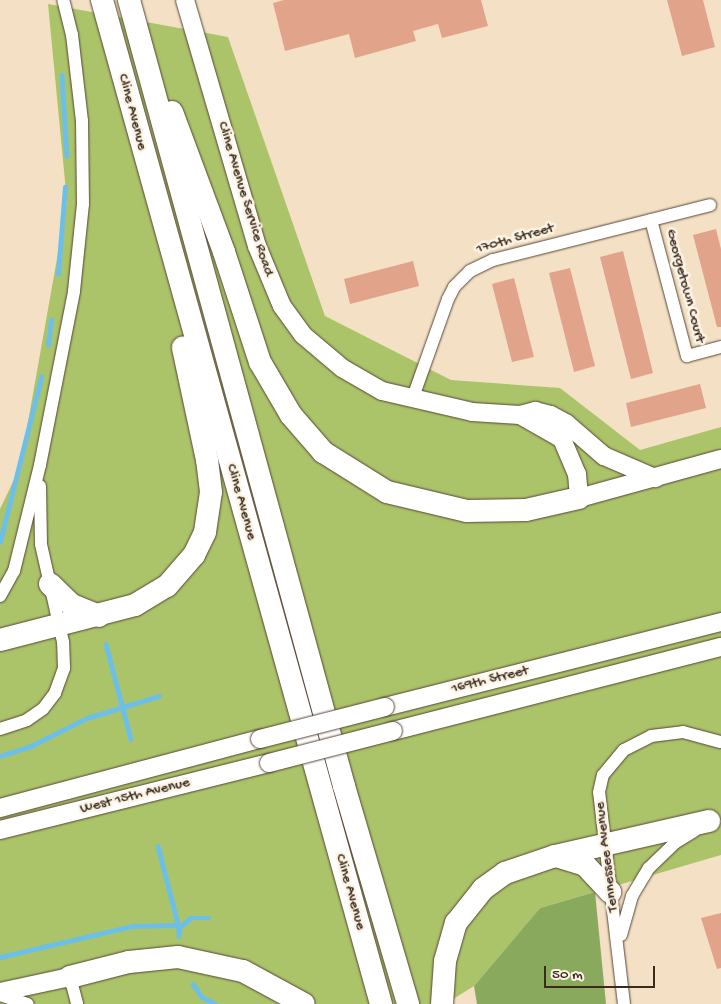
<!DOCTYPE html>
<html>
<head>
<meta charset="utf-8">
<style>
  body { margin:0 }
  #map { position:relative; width:721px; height:1004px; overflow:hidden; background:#f4e1c5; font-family:"Gochi Hand",sans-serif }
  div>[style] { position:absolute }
  .green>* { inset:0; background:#acc469 }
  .forest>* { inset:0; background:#89aa5d }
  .stream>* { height:4.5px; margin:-2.25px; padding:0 2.25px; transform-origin:2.25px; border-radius:2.25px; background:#6cbfe8 }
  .building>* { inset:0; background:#e2a38b }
  .roads { filter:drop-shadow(0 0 1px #574537) drop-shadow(0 0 1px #574537) }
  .street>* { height:12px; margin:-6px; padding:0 6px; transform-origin:6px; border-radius:6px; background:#fff }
  .secondary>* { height:18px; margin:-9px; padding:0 9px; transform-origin:9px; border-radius:9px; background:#fff }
  .highway>* { height:22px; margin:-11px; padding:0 11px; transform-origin:11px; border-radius:11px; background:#fff }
  .bridges { filter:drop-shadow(0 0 1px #574537) drop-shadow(0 0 1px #574537) }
  .secondary-bridge>* { height:18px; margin:-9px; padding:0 9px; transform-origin:9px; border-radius:9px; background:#fff }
  span { translate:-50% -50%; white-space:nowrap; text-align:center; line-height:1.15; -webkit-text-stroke:5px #fcf5e5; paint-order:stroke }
  .street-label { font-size:15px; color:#3b2a1e }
  .scale { position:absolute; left:544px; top:966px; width:111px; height:22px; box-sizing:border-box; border:2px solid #3b2a1e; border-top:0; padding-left:6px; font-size:15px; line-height:18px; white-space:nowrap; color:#3b2a1e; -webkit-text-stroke:4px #fcf5e5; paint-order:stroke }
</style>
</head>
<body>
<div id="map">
  <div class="green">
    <i style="clip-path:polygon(48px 4px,228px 37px,325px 316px,451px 380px,560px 388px,640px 450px,721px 427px,721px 855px,540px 908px,474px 986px,445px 1004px,0 1004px,0 509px,20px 467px,67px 202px)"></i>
  </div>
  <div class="forest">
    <i style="clip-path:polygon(595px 892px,606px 1004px,477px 1004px,474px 986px,540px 908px)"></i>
  </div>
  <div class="stream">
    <i style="left:62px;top:75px;width:81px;rotate:86.5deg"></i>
    <i style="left:58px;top:274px;width:87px;rotate:-85.4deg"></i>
    <i style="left:48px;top:345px;width:25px;rotate:-83deg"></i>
    <i style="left:0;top:542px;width:170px;rotate:-76deg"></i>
    <i style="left:106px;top:644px;width:98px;rotate:75.3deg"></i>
    <i style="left:0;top:756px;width:35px;rotate:-18deg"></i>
    <i style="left:33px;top:745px;width:60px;rotate:-26.6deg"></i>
    <i style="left:87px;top:718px;width:75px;rotate:-17deg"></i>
    <i style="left:158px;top:846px;width:85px;rotate:75.6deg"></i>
    <i style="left:179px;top:928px;width:15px;rotate:-42deg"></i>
    <i style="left:190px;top:918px;width:19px"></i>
    <i style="left:0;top:957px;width:136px;rotate:-13.2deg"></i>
    <i style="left:132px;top:926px;width:42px;rotate:-1.4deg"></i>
    <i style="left:174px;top:925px;width:6px;rotate:31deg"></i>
    <i style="left:179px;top:928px;width:8px;rotate:90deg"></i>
    <i style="left:193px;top:984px;width:16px;rotate:55deg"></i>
    <i style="left:202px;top:997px;width:15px;rotate:28deg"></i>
  </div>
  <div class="building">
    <i style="clip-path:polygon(284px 0,481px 0,488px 26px,442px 38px,438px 24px,413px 31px,416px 41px,355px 58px,349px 34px,285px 51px,273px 3px)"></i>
    <i style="clip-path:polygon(667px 0,703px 0,715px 47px,682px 56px)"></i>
    <i style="clip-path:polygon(716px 229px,721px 249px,721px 327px,717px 327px,693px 235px)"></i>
    <i style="clip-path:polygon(623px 251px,653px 373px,631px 379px,600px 257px)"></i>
    <i style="clip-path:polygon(413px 261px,419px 286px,350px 304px,344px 279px)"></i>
    <i style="clip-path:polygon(570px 268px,595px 366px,574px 372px,549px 273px)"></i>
    <i style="clip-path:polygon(514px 278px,534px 357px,512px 362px,492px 284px)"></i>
    <i style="clip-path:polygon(700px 384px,706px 408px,631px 427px,626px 403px)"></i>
    <i style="clip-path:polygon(721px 913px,721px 968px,717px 969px,701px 918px)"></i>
  </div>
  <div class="roads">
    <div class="street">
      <i style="left:651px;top:220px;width:141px;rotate:75.2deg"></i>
      <i style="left:687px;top:356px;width:35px;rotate:-15deg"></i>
      <i style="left:412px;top:400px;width:107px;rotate:-70.4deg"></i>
      <i style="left:448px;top:299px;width:13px;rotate:-63deg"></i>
      <i style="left:454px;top:287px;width:23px;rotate:-45deg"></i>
      <i style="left:470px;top:271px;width:25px;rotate:-26deg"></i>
      <i style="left:493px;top:260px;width:224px;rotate:-14.2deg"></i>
      <i style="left:0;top:596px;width:29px;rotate:-61deg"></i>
      <i style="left:14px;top:571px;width:109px;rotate:-76.2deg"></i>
      <i style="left:40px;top:465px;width:177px;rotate:-78.9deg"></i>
      <i style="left:74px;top:291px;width:87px;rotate:-84.1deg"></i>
      <i style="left:83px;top:204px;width:83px;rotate:-90.7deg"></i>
      <i style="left:82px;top:121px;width:87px;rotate:-96.6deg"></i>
      <i style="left:72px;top:35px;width:36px;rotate:-104deg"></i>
      <i style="left:0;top:729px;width:28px;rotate:-18deg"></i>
      <i style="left:27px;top:720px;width:19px;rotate:-35deg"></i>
      <i style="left:43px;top:709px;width:20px;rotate:-53deg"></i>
      <i style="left:55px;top:693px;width:27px;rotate:-70deg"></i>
      <i style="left:64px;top:668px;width:26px;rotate:-92deg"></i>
      <i style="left:63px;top:642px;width:100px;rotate:-102.7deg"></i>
      <i style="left:41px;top:544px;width:58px;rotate:-91deg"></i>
      <i style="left:621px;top:935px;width:41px;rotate:-74.2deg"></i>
      <i style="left:632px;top:896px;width:33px;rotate:-59deg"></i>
      <i style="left:649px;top:868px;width:37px;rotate:-44deg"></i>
      <i style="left:676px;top:842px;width:21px;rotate:-31deg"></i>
      <i style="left:70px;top:977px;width:28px;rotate:75deg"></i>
      <i style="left:0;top:995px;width:29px;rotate:18deg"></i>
      <i style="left:624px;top:1004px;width:213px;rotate:-96.7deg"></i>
      <i style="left:599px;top:792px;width:17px;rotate:-77deg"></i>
      <i style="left:603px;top:775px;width:33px;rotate:-50deg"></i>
      <i style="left:624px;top:750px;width:30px;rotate:-27deg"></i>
      <i style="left:651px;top:736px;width:32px;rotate:-7deg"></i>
      <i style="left:683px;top:732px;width:39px;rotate:15deg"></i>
    </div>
    <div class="secondary">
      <i style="left:185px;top:0;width:256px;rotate:73.7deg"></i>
      <i style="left:257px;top:246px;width:65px;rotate:67.4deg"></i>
      <i style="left:282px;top:306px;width:36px;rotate:54deg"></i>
      <i style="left:303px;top:335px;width:51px;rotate:40.2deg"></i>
      <i style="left:342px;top:368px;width:46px;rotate:29.9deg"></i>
      <i style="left:382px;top:391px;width:92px;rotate:13.1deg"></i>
      <i style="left:472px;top:412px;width:48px;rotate:3.6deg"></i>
      <i style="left:520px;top:415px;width:16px;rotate:-15deg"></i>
      <i style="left:535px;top:411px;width:16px;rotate:14deg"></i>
      <i style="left:551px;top:415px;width:18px;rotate:29deg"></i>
      <i style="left:567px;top:424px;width:49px;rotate:40.9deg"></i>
      <i style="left:604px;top:456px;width:56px;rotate:23.3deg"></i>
      <i style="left:520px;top:415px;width:48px;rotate:29.7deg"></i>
      <i style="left:562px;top:439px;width:38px;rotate:67deg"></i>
      <i style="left:577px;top:474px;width:24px;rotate:85deg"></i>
      <i style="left:579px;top:498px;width:147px;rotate:-15.4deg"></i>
      <i style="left:385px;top:707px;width:347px;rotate:-14.2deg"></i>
      <i style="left:393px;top:731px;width:339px;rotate:-14.4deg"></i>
      <i style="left:0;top:808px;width:269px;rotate:-14.9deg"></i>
      <i style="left:0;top:830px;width:277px;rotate:-14deg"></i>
      <i style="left:0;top:992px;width:72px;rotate:-12.1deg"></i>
    </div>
    <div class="highway">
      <i style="left:102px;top:0;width:1042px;rotate:74.47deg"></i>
      <i style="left:129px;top:0;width:815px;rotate:74.7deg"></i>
      <i style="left:344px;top:786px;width:227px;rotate:73.6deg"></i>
      <i style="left:172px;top:112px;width:149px;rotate:69.6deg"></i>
      <i style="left:224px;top:252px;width:116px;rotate:71.9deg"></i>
      <i style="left:260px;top:362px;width:61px;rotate:59.7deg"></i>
      <i style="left:291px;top:415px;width:49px;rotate:49.1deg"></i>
      <i style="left:323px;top:452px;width:75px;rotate:32deg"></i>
      <i style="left:387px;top:492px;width:82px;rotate:13.4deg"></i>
      <i style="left:467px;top:511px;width:59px;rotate:-1deg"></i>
      <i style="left:526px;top:510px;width:54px;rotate:-12.8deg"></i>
      <i style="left:50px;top:584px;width:30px;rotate:44deg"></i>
      <i style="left:72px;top:605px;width:29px;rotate:22deg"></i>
      <i style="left:0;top:640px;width:139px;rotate:-14.5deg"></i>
      <i style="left:135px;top:605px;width:37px;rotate:-31deg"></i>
      <i style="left:167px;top:586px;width:41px;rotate:-48.9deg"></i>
      <i style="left:194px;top:555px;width:25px;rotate:-64deg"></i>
      <i style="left:205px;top:532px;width:40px;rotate:-81.5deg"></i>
      <i style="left:211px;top:492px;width:32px;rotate:-97deg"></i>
      <i style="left:207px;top:460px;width:115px;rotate:-102.1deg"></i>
      <i style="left:556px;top:856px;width:30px;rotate:17deg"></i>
      <i style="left:585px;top:865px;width:37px;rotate:47deg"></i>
      <i style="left:70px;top:977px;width:61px;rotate:-14.3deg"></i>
      <i style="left:129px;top:962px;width:49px;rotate:-5.8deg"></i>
      <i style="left:178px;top:957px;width:66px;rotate:12.2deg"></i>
      <i style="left:243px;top:971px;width:69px;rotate:28.4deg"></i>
      <i style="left:442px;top:1004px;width:43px;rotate:-86deg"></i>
      <i style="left:445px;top:961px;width:40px;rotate:-74deg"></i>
      <i style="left:456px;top:923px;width:43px;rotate:-51.5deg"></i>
      <i style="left:483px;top:889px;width:27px;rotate:-36deg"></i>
      <i style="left:505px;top:873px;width:53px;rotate:-18.8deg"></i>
      <i style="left:555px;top:856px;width:158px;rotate:-12.8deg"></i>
    </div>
  </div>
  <div class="bridges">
    <div class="secondary-bridge">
      <i style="left:260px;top:739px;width:129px;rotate:-14.4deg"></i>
      <i style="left:269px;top:763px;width:128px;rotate:-14.5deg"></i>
    </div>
  </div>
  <div class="street-label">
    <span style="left:132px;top:112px;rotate:75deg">Cline Avenue</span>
    <span style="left:245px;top:199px;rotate:73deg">Cline Avenue Service Road</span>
    <span style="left:515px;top:239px;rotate:-16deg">170th Street</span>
    <span style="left:685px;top:286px;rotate:75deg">Georgetown Court</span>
    <span style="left:241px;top:502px;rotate:74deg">Cline Avenue</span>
    <span style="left:490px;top:680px;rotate:-14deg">169th Street</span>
    <span style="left:135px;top:796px;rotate:-14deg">West 15th Avenue</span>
    <span style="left:607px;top:857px;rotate:-97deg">Tennessee Avenue</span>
    <span style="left:350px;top:892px;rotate:74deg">Cline Avenue</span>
  </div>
  <div class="scale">50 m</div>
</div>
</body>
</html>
